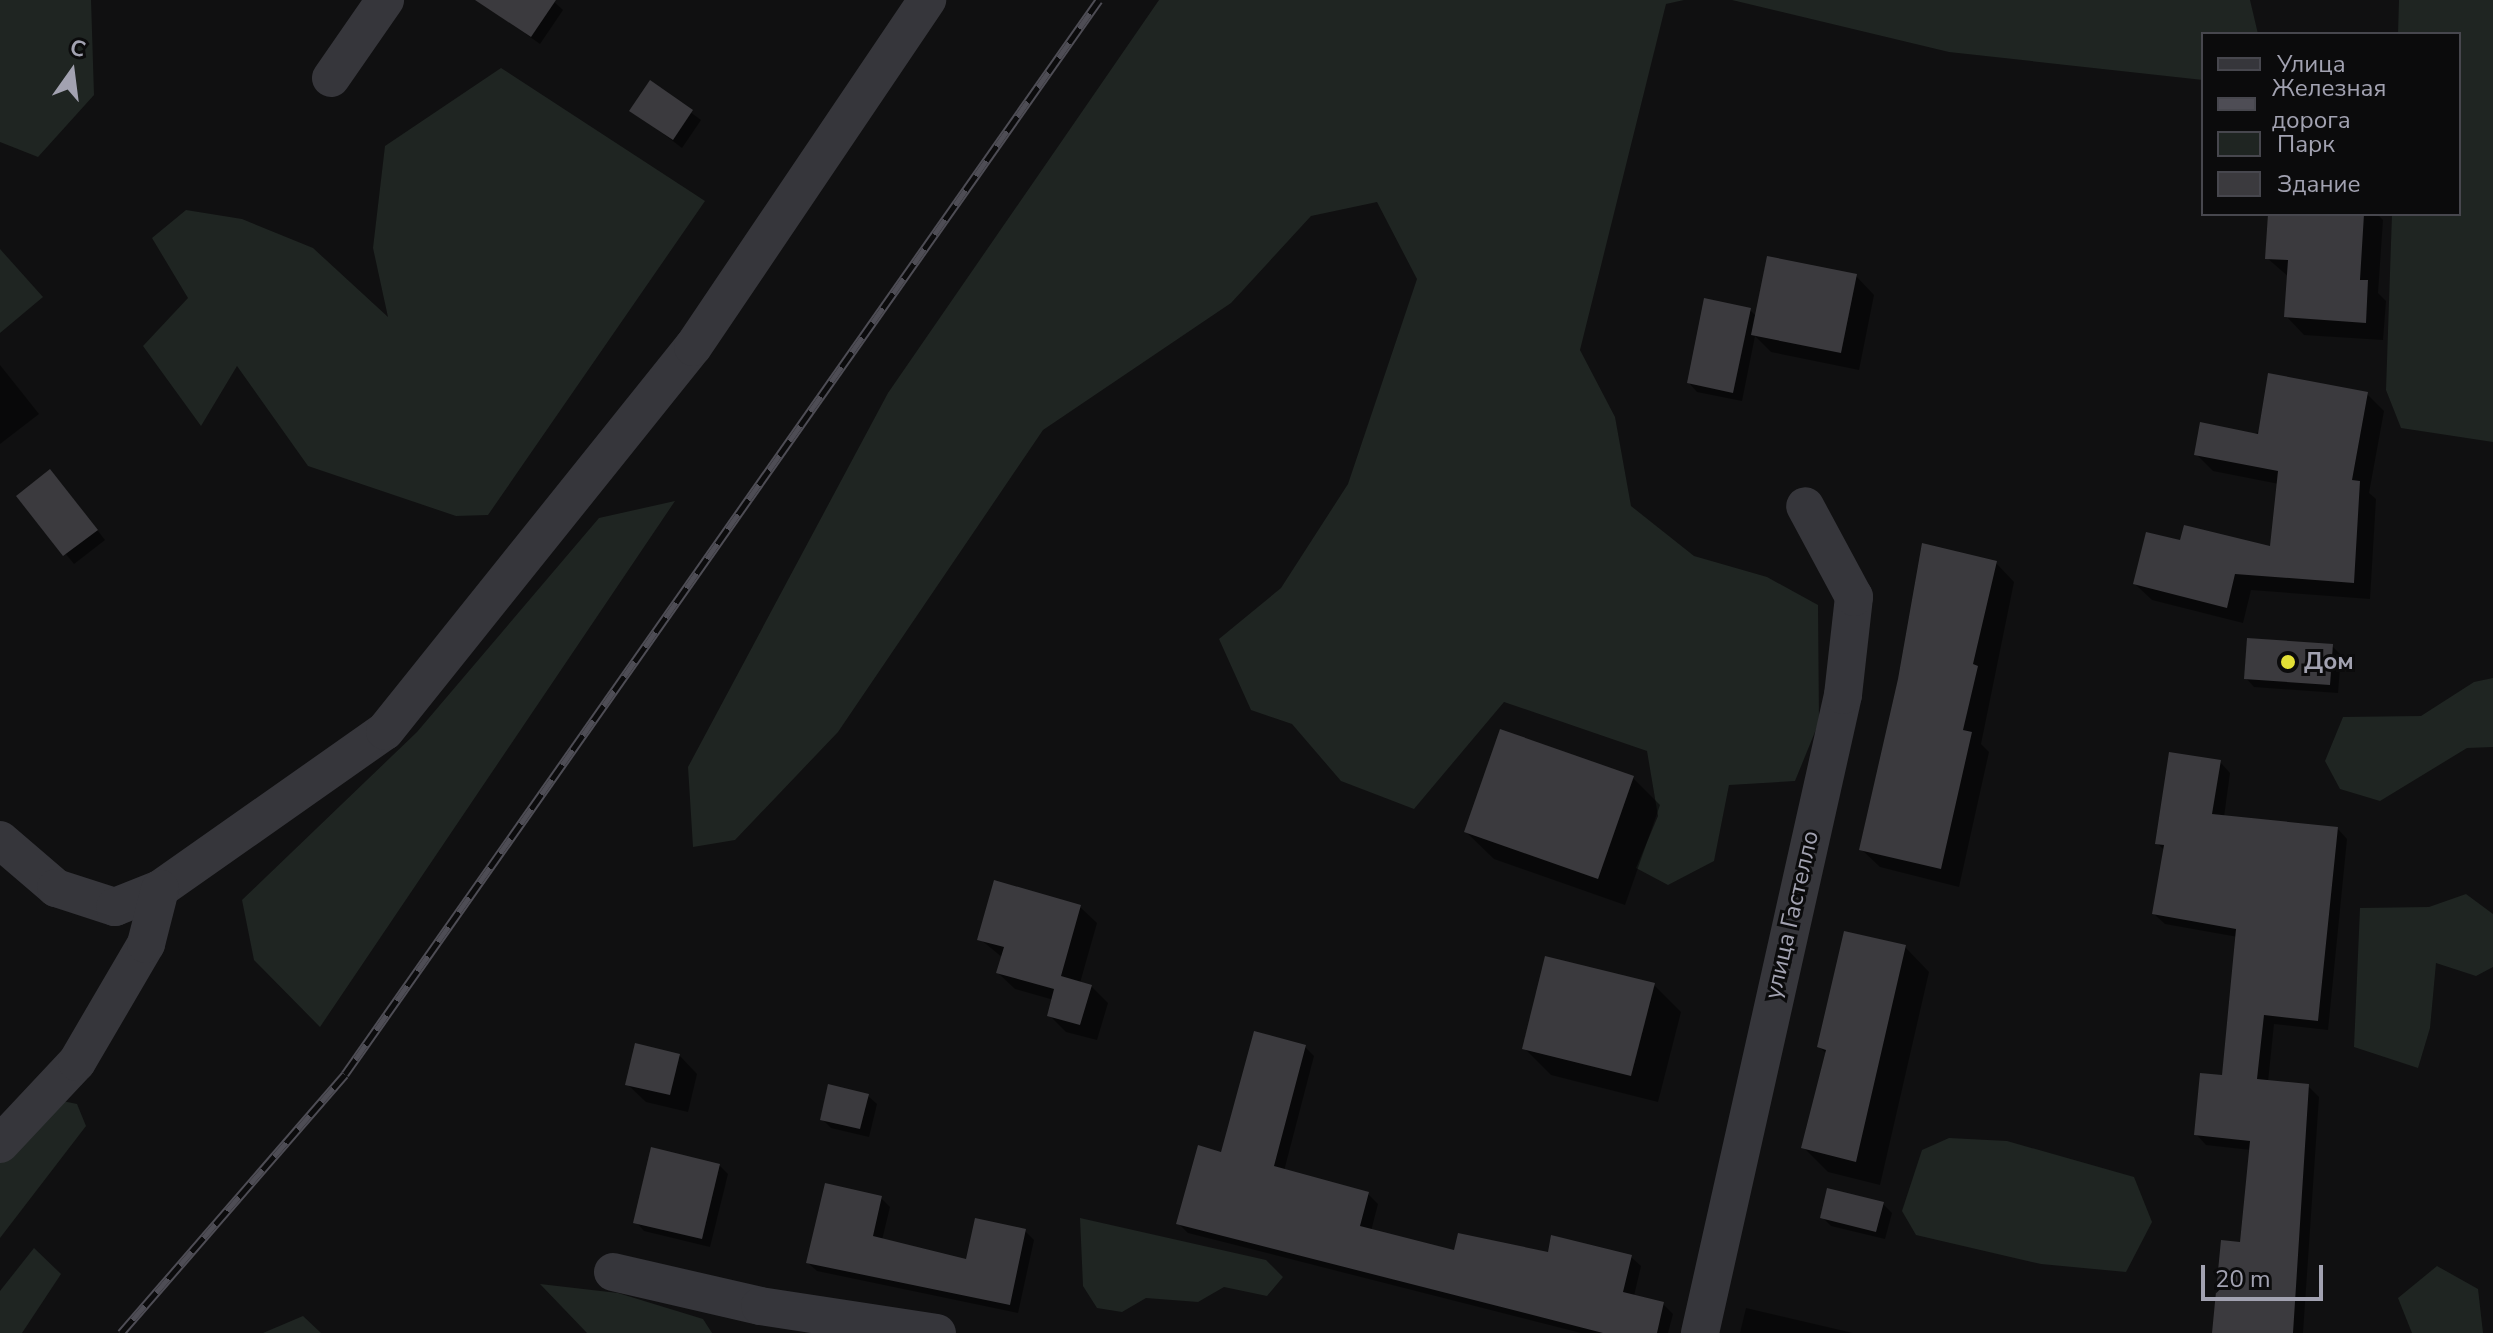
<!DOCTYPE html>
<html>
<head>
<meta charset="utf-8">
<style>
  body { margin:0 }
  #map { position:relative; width:2493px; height:1333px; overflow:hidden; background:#101011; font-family:"Nunito Sans",sans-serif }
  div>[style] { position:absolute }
  .green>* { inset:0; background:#1f2522 }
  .shadow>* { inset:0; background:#0007 }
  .building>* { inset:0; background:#3b3a3e }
  .street>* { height:38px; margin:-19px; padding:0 19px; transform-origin:19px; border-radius:19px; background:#36363b }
  .rail>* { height:9px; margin-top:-4.5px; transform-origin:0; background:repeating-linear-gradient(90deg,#0b0b0c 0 18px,#4e4d55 0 36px); box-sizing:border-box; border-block:2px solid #4e4d55 }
  .dots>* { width:22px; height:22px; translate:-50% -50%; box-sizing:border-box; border:4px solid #0b0b0c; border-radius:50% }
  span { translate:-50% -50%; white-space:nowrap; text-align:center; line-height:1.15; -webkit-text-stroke:6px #0b0b0c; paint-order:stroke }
  .poi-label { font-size:24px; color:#a2a2b1; font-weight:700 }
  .left { translate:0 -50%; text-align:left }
  .street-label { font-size:24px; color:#a2a2b1 }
  .legend { position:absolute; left:2201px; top:32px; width:260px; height:184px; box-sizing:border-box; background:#0b0b0c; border:2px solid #47474e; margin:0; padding:10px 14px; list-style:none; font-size:24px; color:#a2a2b1 }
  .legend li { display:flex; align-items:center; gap:16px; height:40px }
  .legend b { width:40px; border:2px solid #47474e }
  .north { position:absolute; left:32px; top:32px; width:80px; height:80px; -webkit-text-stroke:6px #0b0b0c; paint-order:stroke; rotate:14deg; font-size:22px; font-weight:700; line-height:32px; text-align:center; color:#a2a2b1 }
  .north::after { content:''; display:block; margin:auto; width:28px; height:36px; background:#a2a2b1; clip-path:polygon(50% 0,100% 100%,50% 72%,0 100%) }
  .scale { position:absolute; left:2201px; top:1265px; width:122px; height:36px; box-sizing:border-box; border:4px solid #a2a2b1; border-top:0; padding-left:10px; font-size:24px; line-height:28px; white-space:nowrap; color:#a2a2b1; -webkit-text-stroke:6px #0b0b0c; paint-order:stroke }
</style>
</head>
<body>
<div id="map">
  <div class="green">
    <i style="clip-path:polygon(0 0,91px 0,94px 95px,38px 157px,0 142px)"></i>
    <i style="clip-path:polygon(1159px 0,1684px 0,1666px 4px,1580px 350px,1615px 417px,1631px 506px,1694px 556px,1767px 577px,1818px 605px,1819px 722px,1795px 781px,1729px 785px,1714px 861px,1668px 885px,1636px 868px,1658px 816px,1647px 751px,1504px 702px,1414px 809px,1341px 781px,1292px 724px,1251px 710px,1219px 639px,1281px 588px,1348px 484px,1417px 279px,1377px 202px,1311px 216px,1231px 303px,1043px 430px,838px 732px,735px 840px,693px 847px,688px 767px,888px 393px)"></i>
    <i style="clip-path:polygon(1732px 0,2250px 0,2258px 34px,2203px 34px,2203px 80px,1949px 52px)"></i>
    <i style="clip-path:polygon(2399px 0,2493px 0,2493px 442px,2401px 428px,2386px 390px,2392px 214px,2459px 214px,2459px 34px,2398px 34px)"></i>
    <i style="clip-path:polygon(501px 68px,705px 201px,488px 515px,456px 516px,308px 466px,237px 366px,201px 426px,143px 346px,188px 298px,152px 238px,186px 210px,242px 219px,313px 248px,388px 317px,373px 248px,385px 146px)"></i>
    <i style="clip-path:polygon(0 249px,43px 297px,0 333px)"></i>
    <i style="clip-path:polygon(675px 501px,320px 1027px,254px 960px,242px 900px,417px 732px,599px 518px)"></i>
    <i style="clip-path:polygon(2493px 678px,2493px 747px,2467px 748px,2380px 801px,2340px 789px,2325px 761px,2343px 717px,2421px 716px,2474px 682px)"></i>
    <i style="clip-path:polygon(2466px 894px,2493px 914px,2493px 967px,2476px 976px,2436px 963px,2430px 1028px,2418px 1068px,2354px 1047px,2360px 908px,2429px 907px)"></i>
    <i style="clip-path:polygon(53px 1099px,77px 1104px,86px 1126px,0 1238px,0 1154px)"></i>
    <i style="clip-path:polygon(1949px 1138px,2007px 1141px,2134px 1177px,2152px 1222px,2126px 1272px,2041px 1264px,1916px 1235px,1902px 1211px,1922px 1150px)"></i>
    <i style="clip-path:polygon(1080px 1218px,1266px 1260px,1283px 1277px,1267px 1296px,1224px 1287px,1198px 1302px,1146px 1298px,1122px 1312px,1097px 1308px,1083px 1286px)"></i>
    <i style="clip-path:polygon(34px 1248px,61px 1274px,22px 1333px,0 1333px,0 1291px)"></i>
    <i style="clip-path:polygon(2437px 1266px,2478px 1289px,2483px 1333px,2412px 1333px,2398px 1298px)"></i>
    <i style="clip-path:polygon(540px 1284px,618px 1293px,703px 1319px,712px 1333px,587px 1333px)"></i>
    <i style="clip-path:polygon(303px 1316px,321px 1333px,263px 1333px)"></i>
  </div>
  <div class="shadow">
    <i style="clip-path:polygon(478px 0,552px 0,563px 10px,540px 44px)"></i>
    <i style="clip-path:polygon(650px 83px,701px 120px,682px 148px,632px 110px)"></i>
    <i style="clip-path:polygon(2270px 214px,2377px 214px,2383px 220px,2378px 293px,2386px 301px,2383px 340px,2304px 335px,2286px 316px,2289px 277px,2267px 258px)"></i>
    <i style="clip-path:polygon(1856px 276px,1874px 295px,1859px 370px,1771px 352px,1755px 336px,1742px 401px,1697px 392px,1689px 383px,1750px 310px,1756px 316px)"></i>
    <i style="clip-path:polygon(0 365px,39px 414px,0 444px)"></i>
    <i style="clip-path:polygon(2367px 394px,2384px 411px,2369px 493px,2376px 499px,2370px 599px,2251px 590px,2243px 623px,2152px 600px,2135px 584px,2181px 542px,2272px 549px,2279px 484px,2213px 471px,2196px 454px)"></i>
    <i style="clip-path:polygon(59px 481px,105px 540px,74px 564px,19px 496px)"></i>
    <i style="clip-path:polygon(1996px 563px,2014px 582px,1981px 744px,1989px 752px,1959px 887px,1880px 867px,1861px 849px)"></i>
    <i style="clip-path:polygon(2332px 646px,2341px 655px,2338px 693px,2254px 687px,2246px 678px)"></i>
    <i style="clip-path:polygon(2220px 762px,2230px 773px,2224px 817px,2337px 828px,2347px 839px,2328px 1030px,2274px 1024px,2268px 1082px,2308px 1086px,2319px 1097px,2303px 1333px,2214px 1333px,2242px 1244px,2251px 1150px,2206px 1145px,2196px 1134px,2224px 1077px,2238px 937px,2165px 924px,2154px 914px,2165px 851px,2157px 843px)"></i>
    <i style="clip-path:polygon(1633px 778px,1660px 805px,1625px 905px,1494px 859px,1466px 832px)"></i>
    <i style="clip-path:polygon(1080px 907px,1097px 923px,1080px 983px,1091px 986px,1108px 1003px,1097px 1040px,1066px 1032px,1049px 1015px,1054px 1000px,1015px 989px,998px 973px,1003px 958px,980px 939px)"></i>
    <i style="clip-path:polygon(1905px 947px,1929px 972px,1880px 1185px,1828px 1172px,1804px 1148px,1827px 1054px,1819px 1047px)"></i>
    <i style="clip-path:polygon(1654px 985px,1681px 1012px,1658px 1102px,1551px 1075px,1524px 1048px)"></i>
    <i style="clip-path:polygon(1305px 1047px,1314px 1056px,1284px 1171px,1368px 1194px,1378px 1204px,1371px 1231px,1456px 1252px,1631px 1257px,1641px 1266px,1634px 1296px,1663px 1304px,1673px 1314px,1668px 1333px,1581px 1333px,1188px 1233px,1179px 1224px,1223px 1154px)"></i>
    <i style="clip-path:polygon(679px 1055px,697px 1074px,688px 1112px,646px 1102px,627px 1084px)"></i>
    <i style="clip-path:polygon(868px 1096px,877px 1104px,869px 1137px,831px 1128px,822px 1119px)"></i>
    <i style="clip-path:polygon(719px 1165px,728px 1174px,710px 1247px,644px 1231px,636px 1222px)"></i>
    <i style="clip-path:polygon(881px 1198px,890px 1207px,882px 1240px,968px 1262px,1025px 1231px,1034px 1240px,1018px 1313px,817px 1271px,808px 1263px)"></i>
    <i style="clip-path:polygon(1883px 1204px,1892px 1213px,1885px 1239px,1831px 1226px,1822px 1217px)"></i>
    <i style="clip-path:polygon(1746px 1308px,1853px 1333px,1740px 1333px)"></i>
  </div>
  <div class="building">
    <i style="clip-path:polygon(475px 0,556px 0,531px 37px)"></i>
    <i style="clip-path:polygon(650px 80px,693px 110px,673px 140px,629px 111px)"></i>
    <i style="clip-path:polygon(2268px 214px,2364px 214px,2360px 280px,2368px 280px,2366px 323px,2284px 317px,2288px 260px,2265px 259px)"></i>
    <i style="clip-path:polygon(1767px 256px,1857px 274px,1841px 353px,1751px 335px)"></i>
    <i style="clip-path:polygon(1704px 298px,1751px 308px,1733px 393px,1687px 383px)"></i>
    <i style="clip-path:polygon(2268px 373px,2368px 392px,2352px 480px,2360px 481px,2354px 583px,2235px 574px,2227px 608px,2133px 584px,2146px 532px,2180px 540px,2184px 525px,2270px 546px,2278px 471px,2194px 455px,2200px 422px,2258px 434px)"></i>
    <i style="clip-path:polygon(50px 469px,98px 530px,63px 556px,16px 496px)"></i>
    <i style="clip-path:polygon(1922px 543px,1997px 561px,1973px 664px,1978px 666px,1963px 730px,1972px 732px,1941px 869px,1859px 850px,1898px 679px)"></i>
    <i style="clip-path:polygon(2247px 638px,2333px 644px,2330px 685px,2244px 679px)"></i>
    <i style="clip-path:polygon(1500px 729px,1634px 776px,1598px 879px,1464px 832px)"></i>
    <i style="clip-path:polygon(2169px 752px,2221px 760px,2212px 814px,2338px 827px,2318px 1021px,2264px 1015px,2257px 1079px,2309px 1084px,2293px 1333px,2212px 1333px,2221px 1240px,2240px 1242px,2250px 1141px,2194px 1135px,2200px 1073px,2222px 1075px,2236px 929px,2152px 914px,2164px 845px,2155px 844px)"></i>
    <i style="clip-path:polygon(994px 880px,1081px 905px,1061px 976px,1092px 985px,1080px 1025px,1047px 1016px,1054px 989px,996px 973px,1004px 947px,977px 940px)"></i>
    <i style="clip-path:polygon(1844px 931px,1906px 945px,1856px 1162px,1801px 1148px,1826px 1050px,1817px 1047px)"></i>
    <i style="clip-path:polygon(1545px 956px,1655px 983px,1631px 1076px,1522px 1049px)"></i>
    <i style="clip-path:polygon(1254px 1031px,1306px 1045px,1274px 1166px,1369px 1192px,1360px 1226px,1454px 1250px,1458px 1233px,1548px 1252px,1551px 1235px,1632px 1255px,1623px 1292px,1664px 1302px,1657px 1333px,1603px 1333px,1176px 1224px,1198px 1145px,1221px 1152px)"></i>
    <i style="clip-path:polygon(635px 1043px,680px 1054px,670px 1095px,625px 1085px)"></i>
    <i style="clip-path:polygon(828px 1084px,869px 1094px,860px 1129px,820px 1120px)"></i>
    <i style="clip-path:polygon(651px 1147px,720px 1164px,702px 1239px,633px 1223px)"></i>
    <i style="clip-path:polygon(825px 1183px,882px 1196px,873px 1236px,966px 1259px,975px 1218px,1026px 1229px,1010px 1305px,806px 1263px)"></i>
    <i style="clip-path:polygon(1827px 1188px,1884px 1202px,1876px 1232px,1820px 1218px)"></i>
  </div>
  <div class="street">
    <i style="left:331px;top:78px;width:95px;rotate:-55.3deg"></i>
    <i style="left:0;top:840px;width:74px;rotate:40.6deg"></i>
    <i style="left:56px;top:888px;width:62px;rotate:17.9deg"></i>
    <i style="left:115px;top:907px;width:48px;rotate:-21.8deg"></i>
    <i style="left:160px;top:889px;width:275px;rotate:-35.1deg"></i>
    <i style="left:385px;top:731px;width:492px;rotate:-51.3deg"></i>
    <i style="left:693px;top:347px;width:419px;rotate:-56deg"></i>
    <i style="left:0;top:1144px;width:112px;rotate:-46.8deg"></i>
    <i style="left:77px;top:1062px;width:137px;rotate:-59.7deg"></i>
    <i style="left:146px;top:944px;width:57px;rotate:-75.7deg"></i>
    <i style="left:613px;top:1272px;width:151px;rotate:13deg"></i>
    <i style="left:760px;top:1306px;width:179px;rotate:8.7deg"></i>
    <i style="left:1700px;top:1333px;width:654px;rotate:-77.37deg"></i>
    <i style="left:1843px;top:695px;width:99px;rotate:-83.6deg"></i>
    <i style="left:1854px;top:597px;width:103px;rotate:-118.3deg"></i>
  </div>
  <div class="rail">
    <i style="left:121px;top:1333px;width:342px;rotate:-49.1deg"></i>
    <i style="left:345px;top:1074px;width:1312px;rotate:-54.93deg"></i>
  </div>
  <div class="dots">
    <i style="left:2288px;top:662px;background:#e3e036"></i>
  </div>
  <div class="poi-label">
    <span class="left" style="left:2304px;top:662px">Дом</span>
  </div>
  <div class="street-label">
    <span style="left:1792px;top:915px;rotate:-77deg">улица Гастелло</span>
  </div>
  <ul class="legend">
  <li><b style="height:10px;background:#36363b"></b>Улица</li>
  <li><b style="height:10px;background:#4e4d55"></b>Железная дорога</li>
  <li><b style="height:22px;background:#1f2522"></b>Парк</li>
  <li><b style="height:22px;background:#3b3a3e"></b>Здание</li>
  </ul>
  <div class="north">С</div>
  <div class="scale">20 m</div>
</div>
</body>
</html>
